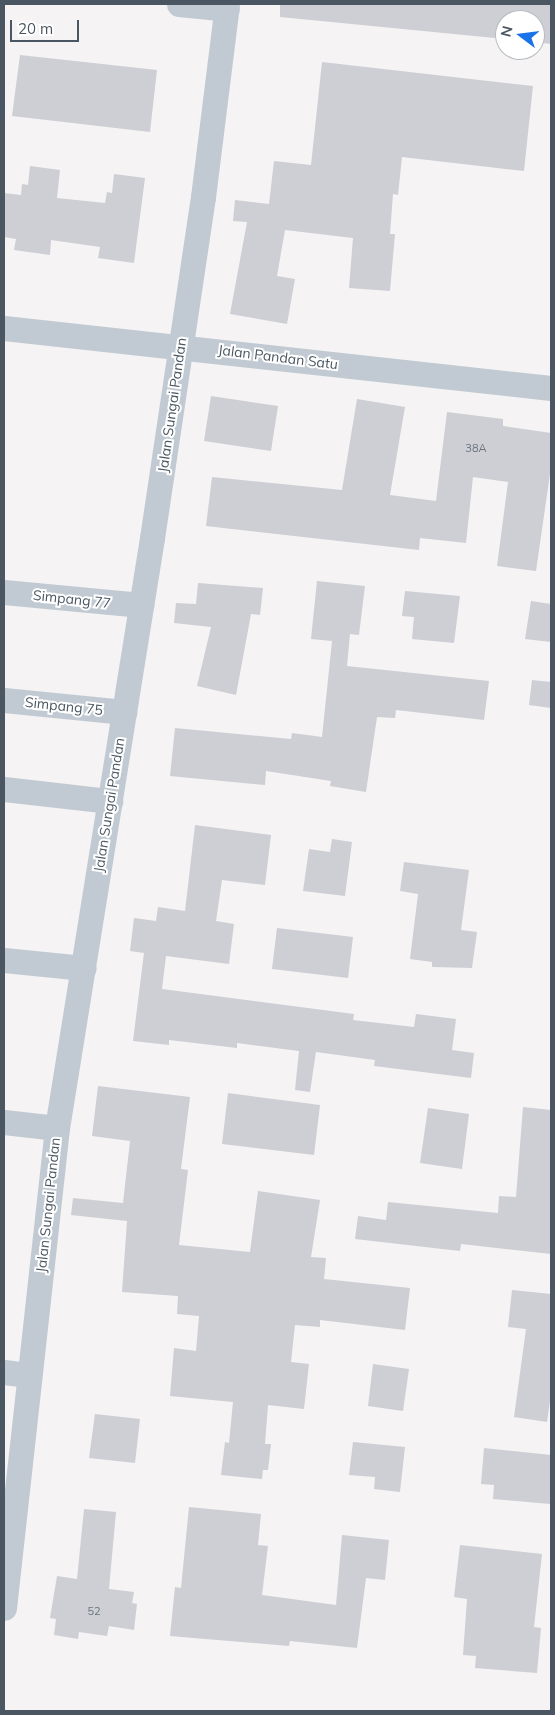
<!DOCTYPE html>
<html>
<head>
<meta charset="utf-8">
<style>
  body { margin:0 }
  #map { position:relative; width:555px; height:1715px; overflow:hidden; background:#f5f3f3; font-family:Mulish,sans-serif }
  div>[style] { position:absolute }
  .building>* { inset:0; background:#cdcfd5 }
  .minor>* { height:25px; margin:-12.5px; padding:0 12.5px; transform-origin:12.5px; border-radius:12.5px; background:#c1cad2 }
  span { translate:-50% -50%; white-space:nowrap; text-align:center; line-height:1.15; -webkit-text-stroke:4px #fff; paint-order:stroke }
  .number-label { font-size:11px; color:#6b747e }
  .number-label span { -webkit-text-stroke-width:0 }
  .street-label { font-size:14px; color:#4a5661 }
  .frame { position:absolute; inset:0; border:5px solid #4a5661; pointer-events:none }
  .north { position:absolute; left:495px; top:10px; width:50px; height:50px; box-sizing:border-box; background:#fff; border:1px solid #b7bbc0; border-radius:50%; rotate:285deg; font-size:14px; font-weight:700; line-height:20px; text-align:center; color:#4a5661 }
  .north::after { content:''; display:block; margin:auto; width:18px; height:22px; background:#1a73e8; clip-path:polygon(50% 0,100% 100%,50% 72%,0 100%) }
  .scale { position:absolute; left:10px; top:20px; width:69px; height:22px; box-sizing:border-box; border:2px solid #4a5661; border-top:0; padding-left:6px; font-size:15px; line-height:18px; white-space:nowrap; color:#4a5661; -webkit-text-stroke:4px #fff; paint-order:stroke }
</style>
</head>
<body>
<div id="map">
  <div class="building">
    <i style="clip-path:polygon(280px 4px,551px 4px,551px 44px,535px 42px,535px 20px,505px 20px,505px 39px,280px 17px)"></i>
    <i style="clip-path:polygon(20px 55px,157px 70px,150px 132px,12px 116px)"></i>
    <i style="clip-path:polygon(322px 62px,533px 86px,524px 171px,402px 157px,398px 195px,393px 194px,390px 234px,395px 234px,390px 291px,349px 288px,353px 238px,285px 230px,277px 276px,295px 279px,287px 324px,230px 314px,247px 222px,233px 221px,235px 200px,269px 204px,274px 161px,311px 165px)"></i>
    <i style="clip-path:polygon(30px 166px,60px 170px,57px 198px,105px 203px,107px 192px,112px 193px,114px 174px,145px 178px,134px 263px,98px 258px,100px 247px,51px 240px,50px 255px,14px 250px,16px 239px,4px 237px,4px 193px,21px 195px,22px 184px,28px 185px)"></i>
    <i style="clip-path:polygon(211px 396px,278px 406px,271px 451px,204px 441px)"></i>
    <i style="clip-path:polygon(357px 399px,405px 407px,390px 495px,436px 501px,447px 412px,503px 419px,503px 426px,551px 433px,551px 467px,536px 571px,497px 566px,508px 482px,473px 477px,466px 543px,420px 538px,419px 550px,206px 526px,212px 477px,342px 490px)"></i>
    <i style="clip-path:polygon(317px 581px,365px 586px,359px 635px,350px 634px,347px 666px,489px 681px,484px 720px,396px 710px,395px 718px,377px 717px,366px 792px,330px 786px,331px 781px,266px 771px,265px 785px,170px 776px,175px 728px,291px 739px,292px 733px,322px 737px,332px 641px,311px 639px)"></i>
    <i style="clip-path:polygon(198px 583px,263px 588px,260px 615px,251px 614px,236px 695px,197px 686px,211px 627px,174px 623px,176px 603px,196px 604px)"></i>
    <i style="clip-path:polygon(405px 591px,460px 596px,454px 643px,412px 639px,414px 617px,402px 616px)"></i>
    <i style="clip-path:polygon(531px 601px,551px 604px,551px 642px,525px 639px)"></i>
    <i style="clip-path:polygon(532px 680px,551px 682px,551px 708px,529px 705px)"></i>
    <i style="clip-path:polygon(195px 825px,271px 835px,265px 885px,222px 880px,216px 921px,234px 924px,229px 964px,166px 956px,162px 989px,354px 1014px,353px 1020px,414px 1027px,416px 1014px,456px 1019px,452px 1050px,474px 1053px,471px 1078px,374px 1066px,375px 1060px,316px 1052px,310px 1092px,295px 1090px,299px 1051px,237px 1043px,237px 1048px,169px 1040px,169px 1045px,133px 1041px,144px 953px,130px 951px,134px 918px,156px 921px,158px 907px,185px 911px)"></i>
    <i style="clip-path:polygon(332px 839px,352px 842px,345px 896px,303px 891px,309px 849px,330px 852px)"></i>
    <i style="clip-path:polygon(404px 862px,469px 870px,461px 930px,477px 932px,472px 968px,432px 967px,432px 962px,410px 959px,418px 894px,400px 891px)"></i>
    <i style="clip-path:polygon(277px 928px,353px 937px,348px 978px,272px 969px)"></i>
    <i style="clip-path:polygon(98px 1086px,190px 1097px,181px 1169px,188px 1170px,179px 1245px,250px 1252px,258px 1191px,320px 1200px,311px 1257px,326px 1258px,324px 1279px,410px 1288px,405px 1330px,320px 1320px,320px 1327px,295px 1325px,291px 1362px,309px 1364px,304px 1409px,268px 1405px,265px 1444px,271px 1444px,268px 1470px,263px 1470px,262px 1479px,221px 1475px,225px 1442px,229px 1443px,233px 1402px,170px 1396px,174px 1348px,196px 1351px,199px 1316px,177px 1314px,178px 1296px,122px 1292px,127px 1221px,71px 1215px,73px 1198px,123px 1203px,130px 1141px,92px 1136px)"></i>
    <i style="clip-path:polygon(228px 1093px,320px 1105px,314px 1155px,222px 1144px)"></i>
    <i style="clip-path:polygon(523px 1107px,551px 1110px,551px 1254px,461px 1244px,460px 1251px,355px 1239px,358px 1216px,386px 1220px,388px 1202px,498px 1213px,499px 1196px,516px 1197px)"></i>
    <i style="clip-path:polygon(428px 1108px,469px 1114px,462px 1169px,420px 1163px)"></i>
    <i style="clip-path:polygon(512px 1290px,551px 1294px,551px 1394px,547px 1422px,514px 1417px,526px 1329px,508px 1327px)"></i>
    <i style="clip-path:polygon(373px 1364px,409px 1369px,403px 1411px,368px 1406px)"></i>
    <i style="clip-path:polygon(95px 1414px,140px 1419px,135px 1463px,89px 1458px)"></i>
    <i style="clip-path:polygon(353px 1442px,405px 1447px,400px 1492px,374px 1489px,375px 1477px,349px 1475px)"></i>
    <i style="clip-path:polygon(484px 1448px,551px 1455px,550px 1504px,493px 1499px,494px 1485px,481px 1484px)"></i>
    <i style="clip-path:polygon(189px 1507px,261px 1514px,258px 1545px,268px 1546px,262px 1595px,336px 1605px,342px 1535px,389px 1540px,385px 1580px,366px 1578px,357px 1648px,290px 1641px,289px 1646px,170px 1636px,175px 1587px,181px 1588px)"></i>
    <i style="clip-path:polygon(84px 1509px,116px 1512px,109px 1589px,134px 1592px,132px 1603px,137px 1604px,134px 1630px,109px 1626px,107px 1636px,79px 1632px,78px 1639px,54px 1635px,56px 1619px,50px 1618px,57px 1576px,77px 1579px)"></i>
    <i style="clip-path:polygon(460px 1545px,542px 1554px,534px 1627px,541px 1628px,537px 1673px,475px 1668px,476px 1656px,463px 1655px,467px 1599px,454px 1597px)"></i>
  </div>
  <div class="minor">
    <i style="left:179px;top:4px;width:48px;rotate:5.9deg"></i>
    <i style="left:4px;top:328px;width:550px;rotate:6.26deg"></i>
    <i style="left:4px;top:592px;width:138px;rotate:5.4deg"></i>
    <i style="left:4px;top:700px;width:121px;rotate:5.7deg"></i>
    <i style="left:4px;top:789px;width:107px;rotate:6.5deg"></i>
    <i style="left:4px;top:960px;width:80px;rotate:5.7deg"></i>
    <i style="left:4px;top:1122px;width:53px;rotate:6.5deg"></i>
    <i style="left:4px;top:1372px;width:25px;rotate:7deg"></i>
    <i style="left:4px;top:1608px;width:483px;rotate:-83.7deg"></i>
    <i style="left:57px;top:1128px;width:598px;rotate:-80.85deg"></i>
    <i style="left:152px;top:538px;width:345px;rotate:-81.5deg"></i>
    <i style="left:203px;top:197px;width:194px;rotate:-82.9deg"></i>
  </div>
  <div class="number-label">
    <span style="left:476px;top:448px">38A</span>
    <span style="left:94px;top:1611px">52</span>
  </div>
  <div class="street-label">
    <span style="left:278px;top:357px;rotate:7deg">Jalan Pandan Satu</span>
    <span style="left:172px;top:405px;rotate:-82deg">Jalan Sungai Pandan</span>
    <span style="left:72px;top:599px;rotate:6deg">Simpang 77</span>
    <span style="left:64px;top:706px;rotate:6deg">Simpang 75</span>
    <span style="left:109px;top:805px;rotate:-81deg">Jalan Sungai Pandan</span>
    <span style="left:48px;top:1205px;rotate:-84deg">Jalan Sungai Pandan</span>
  </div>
  <div class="frame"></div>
  <div class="north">N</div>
  <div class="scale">20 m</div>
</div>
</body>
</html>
